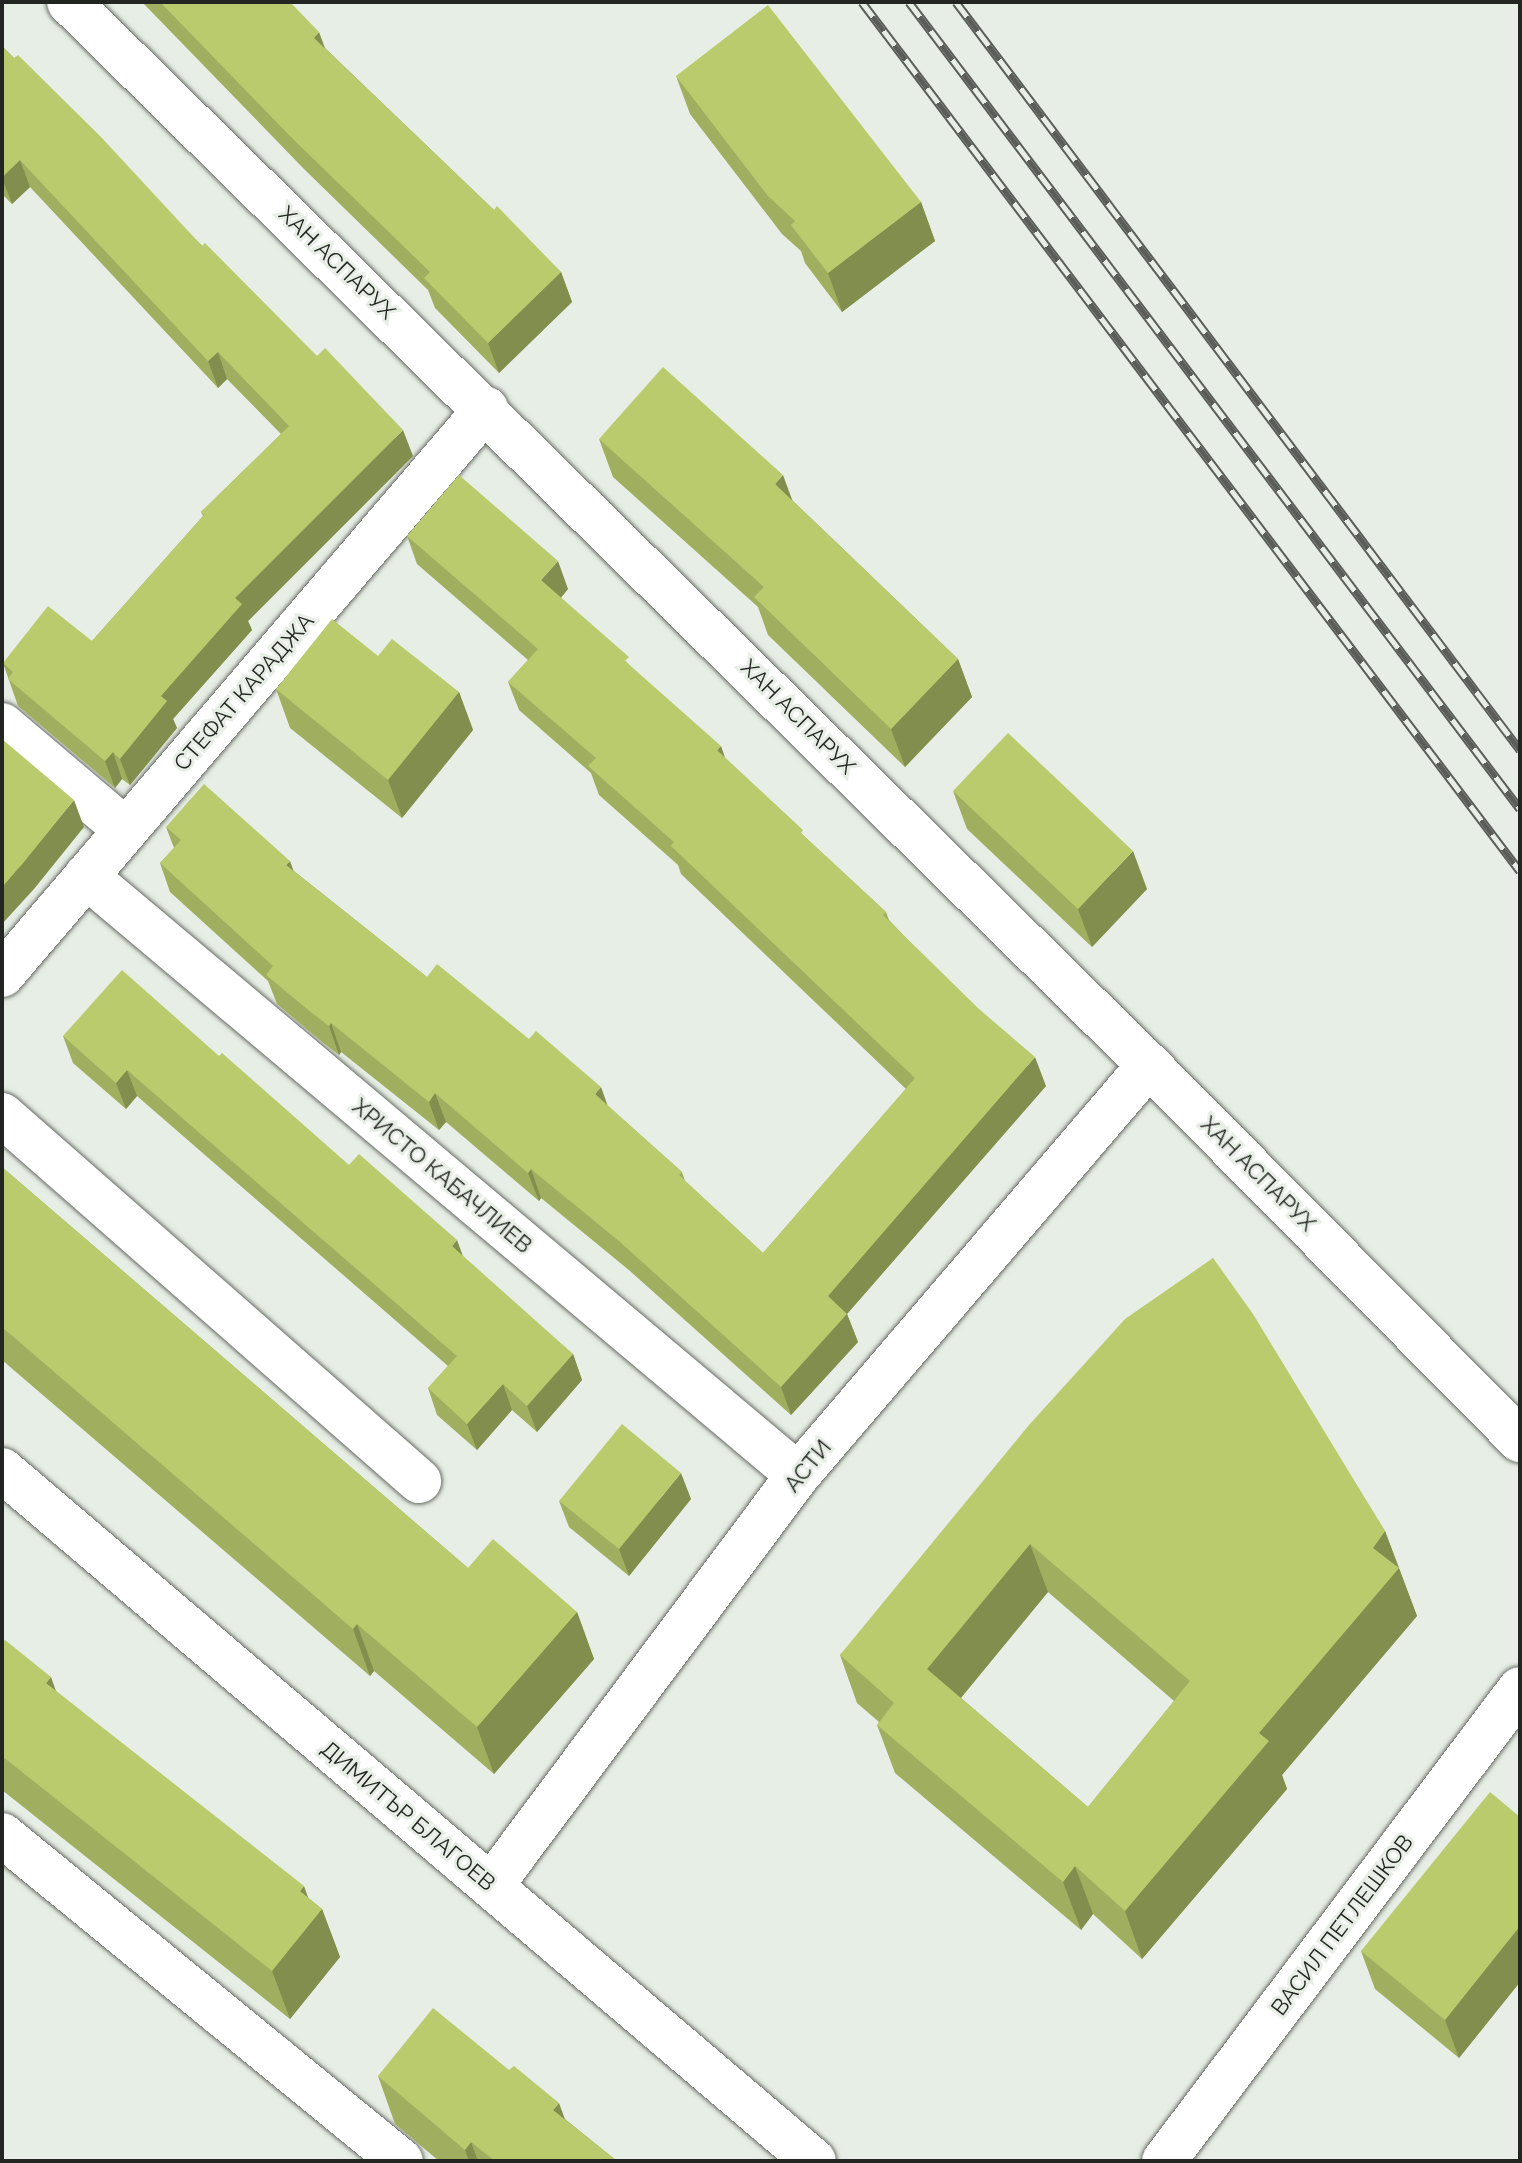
<!DOCTYPE html>
<html>
<head>
<meta charset="utf-8">
<style>
  body { margin:0 }
  #map { position:relative; width:1522px; height:2163px; overflow:hidden; background:#e7eee5; font-family:Raleway,sans-serif }
  div>[style] { position:absolute }
  .roads { filter:drop-shadow(0 0 2px #666b64) drop-shadow(0 0 2px #666b64) }
  .minor>* { height:44px; margin:-22px; padding:0 22px; transform-origin:22px; border-radius:22px; background:#fff }
  .tertiary>* { height:44px; margin:-22px; padding:0 22px; transform-origin:22px; border-radius:22px; background:#fff }
  .rail>* { height:9px; margin-top:-4.5px; transform-origin:0; background:repeating-linear-gradient(90deg,#e7eee5 0 18px,#5a5d58 0 36px); box-sizing:border-box; border-block:2px solid #5a5d58 }
  .wall>* { inset:0; background:#a0af5f }
  .shaded-wall>* { inset:0; background:#828e4d }
  .building>* { inset:0; background:#bacb6e }
  span { translate:-50% -50%; white-space:nowrap; text-align:center; line-height:1.15; -webkit-text-stroke:6px #e7eee5; paint-order:stroke }
  .street-label { font-size:22px; color:#232522 }
  .frame { position:absolute; inset:0; border:4px solid #232522; pointer-events:none }
</style>
</head>
<body>
<div id="map">
  <div class="roads">
    <div class="minor">
      <i style="left:69px;top:2px;width:1515px;rotate:44.55deg"></i>
      <i style="left:1149px;top:1065px;width:528px;rotate:45.31deg"></i>
      <i style="left:2px;top:725px;width:162px;rotate:40.3deg"></i>
      <i style="left:86px;top:876px;width:930px;rotate:40.07deg"></i>
      <i style="left:2px;top:975px;width:745px;rotate:-49.47deg"></i>
      <i style="left:2px;top:1115px;width:555px;rotate:41.27deg"></i>
      <i style="left:2px;top:1835px;width:515px;rotate:39.25deg"></i>
      <i style="left:491px;top:1886px;width:513px;rotate:-53.24deg"></i>
      <i style="left:798px;top:1475px;width:540px;rotate:-49.43deg"></i>
      <i style="left:1164px;top:2161px;width:591px;rotate:-52.98deg"></i>
    </div>
    <div class="tertiary">
      <i style="left:2px;top:1470px;width:1066px;rotate:40.4deg"></i>
    </div>
  </div>
  <div class="rail">
    <i style="left:862px;top:2px;width:1090px;rotate:52.87deg"></i>
    <i style="left:909px;top:2px;width:1012px;rotate:52.87deg"></i>
    <i style="left:956px;top:2px;width:937px;rotate:52.98deg"></i>
  </div>
  <div class="wall">
    <i style="clip-path:polygon(142px 2px,290px 2px,325px 48px,494px 210px,561px 272px,572px 302px,499px 373px,435px 308px,428px 290px,304px 169px)"></i>
    <i style="clip-path:polygon(2px 46px,413px 456px,248px 621px,252px 630px,173px 719px,177px 728px,130px 785px,122px 779px,115px 788px,18px 706px,3px 663px,92px 641px,203px 516px,201px 512px,281px 434px,227px 379px,218px 388px,30px 187px,12px 204px,2px 194px)"></i>
    <i style="clip-path:polygon(676px 76px,921px 202px,935px 241px,842px 312px,805px 263px,801px 251px,782px 234px,690px 114px)"></i>
    <i style="clip-path:polygon(599px 439px,792px 500px,958px 659px,972px 697px,905px 767px,768px 635px,758px 607px,613px 477px)"></i>
    <i style="clip-path:polygon(407px 536px,568px 589px,561px 598px,806px 838px,886px 912px,889px 920px,1046px 1086px,847px 1314px,858px 1342px,791px 1415px,630px 1271px,541px 1198px,539px 1201px,446px 1122px,439px 1130px,341px 1052px,339px 1055px,322px 1042px,277px 1004px,268px 981px,170px 892px,160px 863px,174px 848px,166px 827px,294px 871px,427px 977px,608px 1106px,682px 1172px,685px 1181px,763px 1253px,906px 1089px,681px 874px,678px 865px,599px 795px,591px 773px,519px 710px,508px 682px,528px 660px,417px 564px)"></i>
    <i style="clip-path:polygon(378px 656px,459px 692px,473px 730px,402px 818px,290px 728px,276px 689px)"></i>
    <i style="clip-path:polygon(953px 791px,1147px 889px,1092px 947px,967px 829px)"></i>
    <i style="clip-path:polygon(63px 1036px,219px 1056px,573px 1354px,582px 1380px,537px 1432px,512px 1410px,477px 1450px,437px 1415px,428px 1388px,448px 1366px,137px 1096px,126px 1109px,73px 1063px)"></i>
    <i style="clip-path:polygon(2px 1167px,468px 1568px,577px 1612px,594px 1659px,494px 1774px,374px 1671px,370px 1676px,2px 1360px)"></i>
    <i style="clip-path:polygon(evenodd,1213px 1258px,1385px 1531px,1417px 1616px,1282px 1775px,1287px 1789px,1142px 1959px,1093px 1914px,1081px 1930px,895px 1773px,877px 1725px,879px 1722px,857px 1703px,840px 1655px,1213px 1258px,1048px 1592px,1174px 1701px,1088px 1807px,961px 1698px,1048px 1592px)"></i>
    <i style="clip-path:polygon(691px 1499px,629px 1576px,569px 1527px,559px 1501px)"></i>
    <i style="clip-path:polygon(2px 1643px,56px 1691px,322px 1909px,340px 1957px,290px 2019px,2px 1790px)"></i>
    <i style="clip-path:polygon(1520px 1817px,1520px 1982px,1459px 2058px,1375px 1989px,1361px 1951px)"></i>
    <i style="clip-path:polygon(509px 2070px,565px 2119px,617px 2161px,439px 2161px,395px 2124px,378px 2076px)"></i>
  </div>
  <div class="shaded-wall">
    <i style="clip-path:polygon(319px 32px,330px 62px,314px 38px)"></i>
    <i style="clip-path:polygon(20px 160px,30px 187px,12px 204px,2px 178px)"></i>
    <i style="clip-path:polygon(921px 202px,935px 241px,842px 312px,828px 273px)"></i>
    <i style="clip-path:polygon(561px 272px,572px 302px,499px 373px,488px 343px)"></i>
    <i style="clip-path:polygon(218px 352px,227px 379px,218px 388px,208px 361px)"></i>
    <i style="clip-path:polygon(403px 430px,413px 456px,248px 621px,252px 630px,173px 719px,177px 728px,130px 785px,120px 759px,161px 696px,235px 598px)"></i>
    <i style="clip-path:polygon(783px 475px,797px 513px,775px 484px)"></i>
    <i style="clip-path:polygon(558px 561px,568px 589px,551px 609px,541px 580px)"></i>
    <i style="clip-path:polygon(958px 659px,972px 697px,905px 767px,891px 729px)"></i>
    <i style="clip-path:polygon(459px 692px,473px 730px,402px 818px,388px 780px)"></i>
    <i style="clip-path:polygon(721px 746px,731px 775px,717px 750px)"></i>
    <i style="clip-path:polygon(113px 752px,122px 779px,115px 788px,105px 761px)"></i>
    <i style="clip-path:polygon(74px 800px,84px 827px,34px 889px,2px 924px,2px 887px)"></i>
    <i style="clip-path:polygon(1133px 851px,1147px 889px,1092px 947px,1078px 909px)"></i>
    <i style="clip-path:polygon(290px 861px,300px 889px,286px 865px)"></i>
    <i style="clip-path:polygon(331px 1023px,341px 1052px,339px 1055px,329px 1026px)"></i>
    <i style="clip-path:polygon(1035px 1057px,1046px 1086px,847px 1314px,858px 1342px,791px 1415px,781px 1387px,828px 1296px)"></i>
    <i style="clip-path:polygon(127px 1070px,137px 1096px,126px 1109px,116px 1083px)"></i>
    <i style="clip-path:polygon(601px 1087px,611px 1115px,595px 1094px)"></i>
    <i style="clip-path:polygon(435px 1093px,446px 1122px,439px 1130px,429px 1102px)"></i>
    <i style="clip-path:polygon(531px 1169px,541px 1198px,539px 1201px,528px 1173px)"></i>
    <i style="clip-path:polygon(457px 1240px,467px 1267px,452px 1246px)"></i>
    <i style="clip-path:polygon(573px 1354px,582px 1380px,537px 1432px,527px 1406px)"></i>
    <i style="clip-path:polygon(503px 1384px,512px 1410px,477px 1450px,467px 1424px)"></i>
    <i style="clip-path:polygon(681px 1473px,691px 1499px,629px 1576px,619px 1549px)"></i>
    <i style="clip-path:polygon(1385px 1531px,1417px 1616px,1282px 1775px,1287px 1789px,1142px 1959px,1125px 1911px,1259px 1733px,1373px 1548px)"></i>
    <i style="clip-path:polygon(1030px 1544px,1048px 1592px,945px 1717px,927px 1669px)"></i>
    <i style="clip-path:polygon(577px 1612px,594px 1659px,494px 1774px,477px 1727px)"></i>
    <i style="clip-path:polygon(357px 1624px,374px 1671px,370px 1676px,353px 1629px)"></i>
    <i style="clip-path:polygon(51px 1677px,68px 1725px,46px 1683px)"></i>
    <i style="clip-path:polygon(1075px 1866px,1093px 1914px,1081px 1930px,1063px 1882px)"></i>
    <i style="clip-path:polygon(304px 1886px,315px 1917px,322px 1909px,340px 1957px,290px 2019px,272px 1971px,300px 1891px)"></i>
    <i style="clip-path:polygon(1520px 1926px,1520px 1982px,1459px 2058px,1445px 2020px)"></i>
    <i style="clip-path:polygon(559px 2103px,577px 2152px,553px 2110px)"></i>
    <i style="clip-path:polygon(471px 2142px,478px 2161px,469px 2161px,465px 2150px)"></i>
  </div>
  <div class="building">
    <i style="clip-path:polygon(160px 2px,290px 2px,319px 32px,314px 38px,494px 210px,497px 206px,561px 272px,488px 343px,424px 278px,430px 272px,293px 139px)"></i>
    <i style="clip-path:polygon(768px 5px,921px 202px,828px 273px,791px 225px,795px 221px,768px 196px,676px 76px)"></i>
    <i style="clip-path:polygon(2px 46px,14px 58px,18px 55px,101px 137px,202px 246px,205px 243px,317px 356px,325px 348px,403px 430px,235px 598px,242px 604px,161px 696px,167px 701px,120px 759px,113px 752px,105px 761px,8px 679px,13px 672px,3px 663px,48px 606px,92px 641px,204px 515px,201px 512px,289px 426px,218px 352px,208px 361px,20px 160px,2px 177px)"></i>
    <i style="clip-path:polygon(663px 367px,783px 475px,775px 484px,958px 659px,891px 729px,754px 597px,764px 587px,599px 439px)"></i>
    <i style="clip-path:polygon(459px 475px,558px 561px,541px 580px,629px 657px,625px 661px,721px 746px,717px 750px,803px 830px,801px 833px,886px 912px,883px 915px,979px 1009px,1035px 1057px,828px 1296px,847px 1314px,781px 1387px,620px 1242px,531px 1169px,528px 1173px,435px 1093px,429px 1102px,331px 1023px,329px 1026px,312px 1013px,266px 975px,273px 966px,160px 863px,181px 840px,166px 827px,204px 784px,290px 861px,286px 865px,427px 977px,437px 964px,529px 1039px,536px 1031px,601px 1087px,595px 1094px,682px 1172px,679px 1175px,763px 1253px,915px 1078px,671px 846px,674px 842px,588px 766px,596px 758px,508px 682px,538px 649px,407px 536px)"></i>
    <i style="clip-path:polygon(332px 619px,378px 656px,392px 639px,459px 692px,388px 780px,276px 689px)"></i>
    <i style="clip-path:polygon(1008px 733px,1133px 851px,1078px 909px,953px 791px)"></i>
    <i style="clip-path:polygon(2px 739px,74px 800px,24px 862px,2px 887px)"></i>
    <i style="clip-path:polygon(122px 970px,219px 1056px,222px 1053px,349px 1165px,359px 1154px,457px 1240px,452px 1246px,573px 1354px,527px 1406px,503px 1384px,467px 1424px,428px 1388px,457px 1356px,127px 1070px,116px 1083px,63px 1036px)"></i>
    <i style="clip-path:polygon(2px 1167px,468px 1568px,493px 1539px,577px 1612px,477px 1727px,357px 1624px,353px 1629px,2px 1327px)"></i>
    <i style="clip-path:polygon(evenodd,1213px 1258px,1253px 1314px,1385px 1531px,1373px 1548px,1399px 1568px,1259px 1733px,1269px 1741px,1125px 1911px,1075px 1866px,1063px 1882px,877px 1725px,894px 1703px,840px 1655px,1029px 1425px,1125px 1319px,1213px 1258px,1030px 1544px,1190px 1681px,1088px 1807px,927px 1669px,1030px 1544px)"></i>
    <i style="clip-path:polygon(622px 1424px,681px 1473px,619px 1549px,559px 1501px)"></i>
    <i style="clip-path:polygon(5px 1640px,51px 1677px,46px 1683px,304px 1886px,300px 1891px,322px 1909px,272px 1971px,2px 1756px,2px 1643px)"></i>
    <i style="clip-path:polygon(1490px 1792px,1520px 1817px,1520px 1926px,1445px 2020px,1361px 1951px)"></i>
    <i style="clip-path:polygon(433px 2008px,509px 2070px,514px 2066px,559px 2103px,553px 2110px,617px 2161px,495px 2161px,471px 2142px,465px 2150px,378px 2076px)"></i>
  </div>
  <div class="street-label">
    <span style="left:337px;top:263px;rotate:44deg">ХАН АСПАРУХ</span>
    <span style="left:244px;top:692px;rotate:-49deg">СТЕФАТ КАРАДЖА</span>
    <span style="left:798px;top:717px;rotate:45deg">ХАН АСПАРУХ</span>
    <span style="left:1258px;top:1174px;rotate:45deg">ХАН АСПАРУХ</span>
    <span style="left:442px;top:1176px;rotate:40deg">ХРИСТО КАБАЧЛИЕВ</span>
    <span style="left:808px;top:1466px;rotate:-51deg">АСТИ</span>
    <span style="left:408px;top:1816px;rotate:40deg">ДИМИТЪР БЛАГОЕВ</span>
    <span style="left:1342px;top:1925px;rotate:-53deg">ВАСИЛ ПЕТЛЕШКОВ</span>
  </div>
  <div class="frame"></div>
</div>
</body>
</html>
